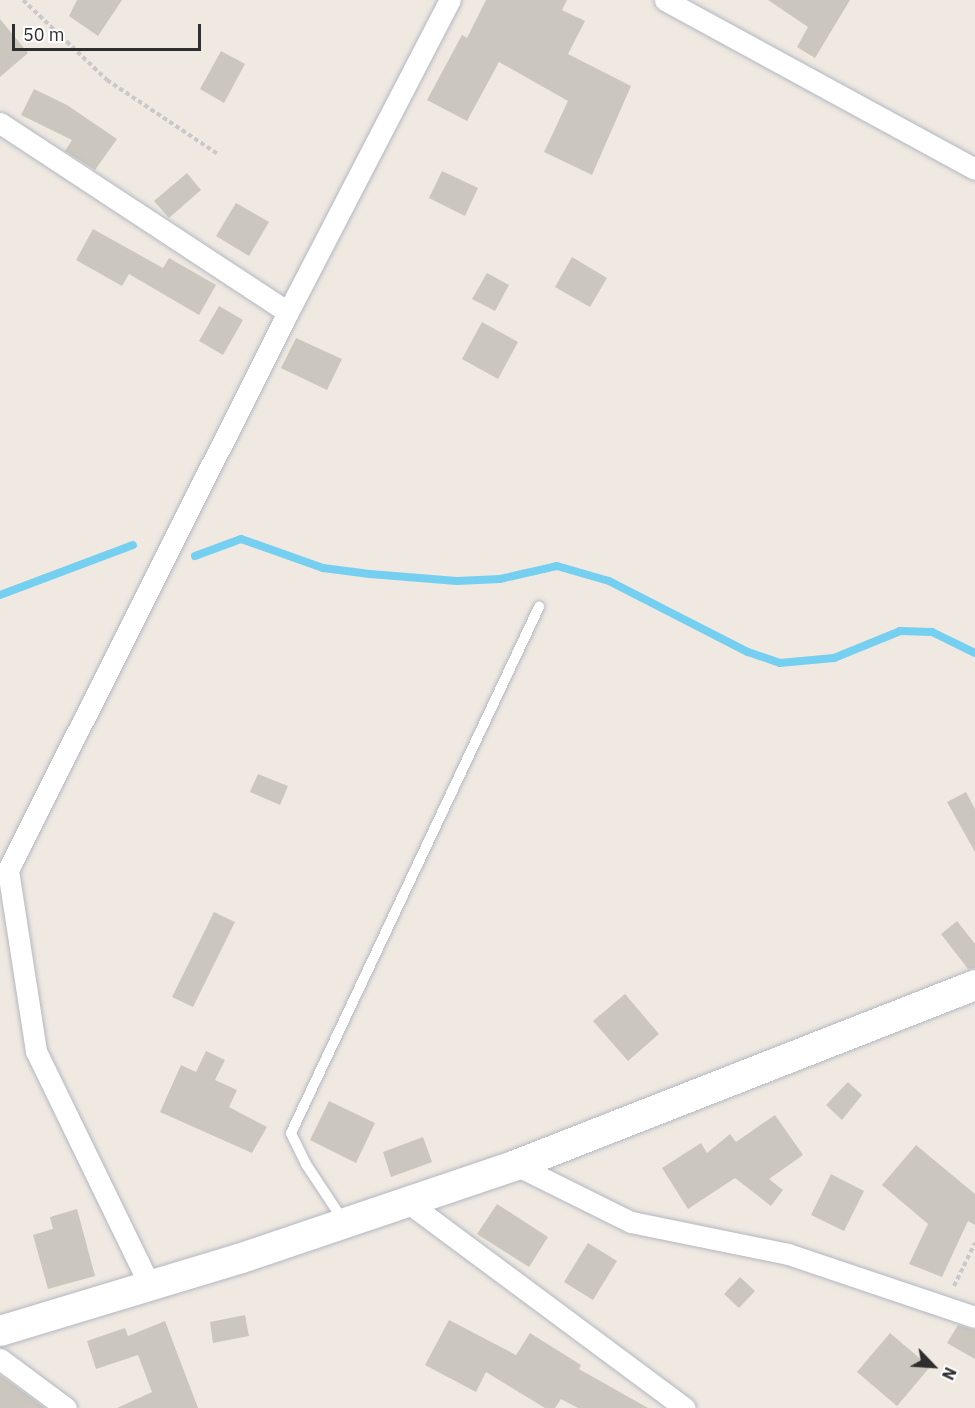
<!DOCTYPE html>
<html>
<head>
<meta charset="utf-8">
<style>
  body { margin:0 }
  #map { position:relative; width:975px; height:1408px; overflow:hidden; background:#efe9e1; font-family:"IBM Plex Sans",sans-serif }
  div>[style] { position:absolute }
  .stream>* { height:8px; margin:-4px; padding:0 4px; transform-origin:4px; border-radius:4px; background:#75cff0 }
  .building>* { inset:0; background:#cbc7bf }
  .path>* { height:4px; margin-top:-2px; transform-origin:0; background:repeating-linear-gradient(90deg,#c9c9c9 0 4.5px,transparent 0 7.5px) }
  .roads { filter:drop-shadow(0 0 2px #b4b7c1) drop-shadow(0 0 2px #b4b7c1) }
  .lane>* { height:10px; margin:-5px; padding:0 5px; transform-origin:5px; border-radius:5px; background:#fff }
  .street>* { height:21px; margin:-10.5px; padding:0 10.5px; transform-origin:10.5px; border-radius:10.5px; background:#fff }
  .secondary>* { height:30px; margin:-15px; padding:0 15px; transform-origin:15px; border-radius:15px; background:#fff }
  span { translate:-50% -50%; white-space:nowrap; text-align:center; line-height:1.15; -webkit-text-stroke:5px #fff; paint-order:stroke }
  .north { position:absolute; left:903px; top:1336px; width:60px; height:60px; -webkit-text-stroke:4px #fff; paint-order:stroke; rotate:115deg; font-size:16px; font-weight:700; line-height:24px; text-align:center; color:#2e2e2e }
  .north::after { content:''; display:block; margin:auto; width:21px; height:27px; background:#2e2e2e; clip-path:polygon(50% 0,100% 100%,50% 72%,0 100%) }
  .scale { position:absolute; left:12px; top:24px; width:189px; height:27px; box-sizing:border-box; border:3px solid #2e2e2e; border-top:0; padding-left:8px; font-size:18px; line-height:21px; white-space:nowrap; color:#2e2e2e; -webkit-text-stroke:4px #fff; paint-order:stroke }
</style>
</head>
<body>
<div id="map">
  <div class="stream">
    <i style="left:195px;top:556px;width:49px;rotate:-20.3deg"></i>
    <i style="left:241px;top:539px;width:87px;rotate:19.5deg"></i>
    <i style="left:323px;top:568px;width:47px;rotate:7.3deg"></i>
    <i style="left:370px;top:574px;width:87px;rotate:4.6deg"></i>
    <i style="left:457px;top:581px;width:43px;rotate:-2.7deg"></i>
    <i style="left:500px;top:579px;width:58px;rotate:-12.8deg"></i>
    <i style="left:557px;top:566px;width:54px;rotate:16.1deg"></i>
    <i style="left:609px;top:581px;width:156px;rotate:27.1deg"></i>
    <i style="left:748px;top:652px;width:34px;rotate:19deg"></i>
    <i style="left:780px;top:663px;width:54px;rotate:-5.3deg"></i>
    <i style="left:834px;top:658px;width:71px;rotate:-22.2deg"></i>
    <i style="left:900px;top:631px;width:32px;rotate:2deg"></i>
    <i style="left:932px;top:632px;width:48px;rotate:26deg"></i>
    <i style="left:0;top:595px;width:142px;rotate:-20.6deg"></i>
  </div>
  <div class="building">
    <i style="clip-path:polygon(77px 0,122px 0,98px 36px,69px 16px)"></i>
    <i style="clip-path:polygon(486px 0,567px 0,562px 10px,585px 21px,568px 54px,631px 86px,592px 175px,544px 152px,568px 101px,499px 62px,467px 121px,427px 100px,462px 35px,467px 38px)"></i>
    <i style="clip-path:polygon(768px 0,850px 0,815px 58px,797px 47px,808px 27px)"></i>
    <i style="clip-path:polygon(0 19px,28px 53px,0 77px)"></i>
    <i style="clip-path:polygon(221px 51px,245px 64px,224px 103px,200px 89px)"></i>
    <i style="clip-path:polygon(34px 89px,67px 105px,117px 139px,95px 170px,65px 151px,72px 140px,21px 115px)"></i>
    <i style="clip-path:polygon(442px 171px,478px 188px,465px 216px,429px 198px)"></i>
    <i style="clip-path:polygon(187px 173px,201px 190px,169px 218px,154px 201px)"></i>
    <i style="clip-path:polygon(236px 203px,269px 222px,249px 256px,216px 236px)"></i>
    <i style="clip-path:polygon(93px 229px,163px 268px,169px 258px,216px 285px,199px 315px,129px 274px,122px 286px,76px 260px)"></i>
    <i style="clip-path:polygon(572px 257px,607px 278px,590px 307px,555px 287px)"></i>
    <i style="clip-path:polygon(487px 273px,509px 285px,495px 311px,472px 299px)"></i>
    <i style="clip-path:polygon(219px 306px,243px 320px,223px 355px,199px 341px)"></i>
    <i style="clip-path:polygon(482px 322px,518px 342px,498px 379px,462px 359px)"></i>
    <i style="clip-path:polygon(296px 338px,342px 359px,327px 390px,281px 368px)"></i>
    <i style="clip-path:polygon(258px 774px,288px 786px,280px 805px,250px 792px)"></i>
    <i style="clip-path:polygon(966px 792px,975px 809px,975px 852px,947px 802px)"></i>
    <i style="clip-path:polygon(214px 912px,235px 922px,193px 1007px,172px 997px)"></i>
    <i style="clip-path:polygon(957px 921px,975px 944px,975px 968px,968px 969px,941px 934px)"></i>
    <i style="clip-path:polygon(625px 994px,659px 1034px,628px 1061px,593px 1021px)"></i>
    <i style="clip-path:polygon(206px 1051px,225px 1060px,215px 1080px,237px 1090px,229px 1107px,267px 1127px,252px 1153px,160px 1112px,181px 1065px,196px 1072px)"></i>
    <i style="clip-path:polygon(848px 1082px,862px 1095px,842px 1120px,826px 1105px)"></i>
    <i style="clip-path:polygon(329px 1101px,375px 1123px,356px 1163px,310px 1140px)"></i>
    <i style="clip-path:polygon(775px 1115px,803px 1155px,769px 1179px,783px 1190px,771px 1206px,735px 1178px,688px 1209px,662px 1168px,701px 1143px,707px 1153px,730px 1134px,736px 1142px)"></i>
    <i style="clip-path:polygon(423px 1137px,432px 1162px,391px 1177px,383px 1152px)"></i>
    <i style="clip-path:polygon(916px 1145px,975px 1194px,975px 1225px,968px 1221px,942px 1277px,909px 1264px,928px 1224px,882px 1185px)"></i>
    <i style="clip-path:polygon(831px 1174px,864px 1191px,844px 1231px,811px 1215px)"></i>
    <i style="clip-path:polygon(497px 1204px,548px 1237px,529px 1267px,477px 1234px)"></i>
    <i style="clip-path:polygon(77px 1209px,95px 1276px,48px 1289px,33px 1235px,53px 1229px,50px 1217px)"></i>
    <i style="clip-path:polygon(588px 1243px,617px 1261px,593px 1300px,564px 1282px)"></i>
    <i style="clip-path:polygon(740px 1277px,755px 1291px,739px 1308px,724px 1294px)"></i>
    <i style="clip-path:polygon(245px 1315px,249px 1336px,213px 1343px,210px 1322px)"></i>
    <i style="clip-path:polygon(449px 1320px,516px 1355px,530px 1333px,581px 1365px,579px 1369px,648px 1408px,578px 1408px,561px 1399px,555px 1408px,545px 1408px,486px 1372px,476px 1392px,425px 1365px)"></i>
    <i style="clip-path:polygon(165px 1321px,198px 1408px,117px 1408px,152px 1392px,138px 1355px,96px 1369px,87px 1341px,125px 1328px,128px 1336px)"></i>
    <i style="clip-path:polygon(958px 1325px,975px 1330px,975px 1359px,947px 1343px)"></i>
    <i style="clip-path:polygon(890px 1333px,930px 1367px,897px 1406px,857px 1372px)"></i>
    <i style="clip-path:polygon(0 1375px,45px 1408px,0 1408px)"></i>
  </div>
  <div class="path">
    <i style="left:23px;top:0;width:116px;rotate:43.6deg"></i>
    <i style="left:107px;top:80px;width:133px;rotate:33.7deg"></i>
    <i style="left:954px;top:1286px;width:48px;rotate:-64deg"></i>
  </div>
  <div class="roads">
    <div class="lane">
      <i style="left:343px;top:1220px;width:67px;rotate:-123.5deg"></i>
      <i style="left:306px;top:1164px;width:34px;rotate:-116deg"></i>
      <i style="left:291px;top:1133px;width:582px;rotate:-64.76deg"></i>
    </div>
    <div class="street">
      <i style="left:665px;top:0;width:353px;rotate:28.6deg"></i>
      <i style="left:0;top:123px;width:344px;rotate:33.3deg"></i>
      <i style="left:516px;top:1165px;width:128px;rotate:26.4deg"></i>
      <i style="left:631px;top:1222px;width:160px;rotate:11.5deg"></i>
      <i style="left:788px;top:1254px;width:197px;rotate:18.6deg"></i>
      <i style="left:406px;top:1201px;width:347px;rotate:36.6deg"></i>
      <i style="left:150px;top:1286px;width:261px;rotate:-115.9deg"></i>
      <i style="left:36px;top:1051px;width:183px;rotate:-98.8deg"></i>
      <i style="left:8px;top:870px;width:624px;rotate:-63.35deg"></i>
      <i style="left:288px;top:312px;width:352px;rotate:-62.6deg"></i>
      <i style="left:0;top:1359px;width:82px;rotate:36.6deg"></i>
    </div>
    <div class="secondary">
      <i style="left:0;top:1331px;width:250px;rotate:-16.8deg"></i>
      <i style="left:239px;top:1259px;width:293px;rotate:-18.7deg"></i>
      <i style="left:516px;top:1165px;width:493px;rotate:-21.4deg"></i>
    </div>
  </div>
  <div class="north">N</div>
  <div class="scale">50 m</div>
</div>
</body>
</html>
